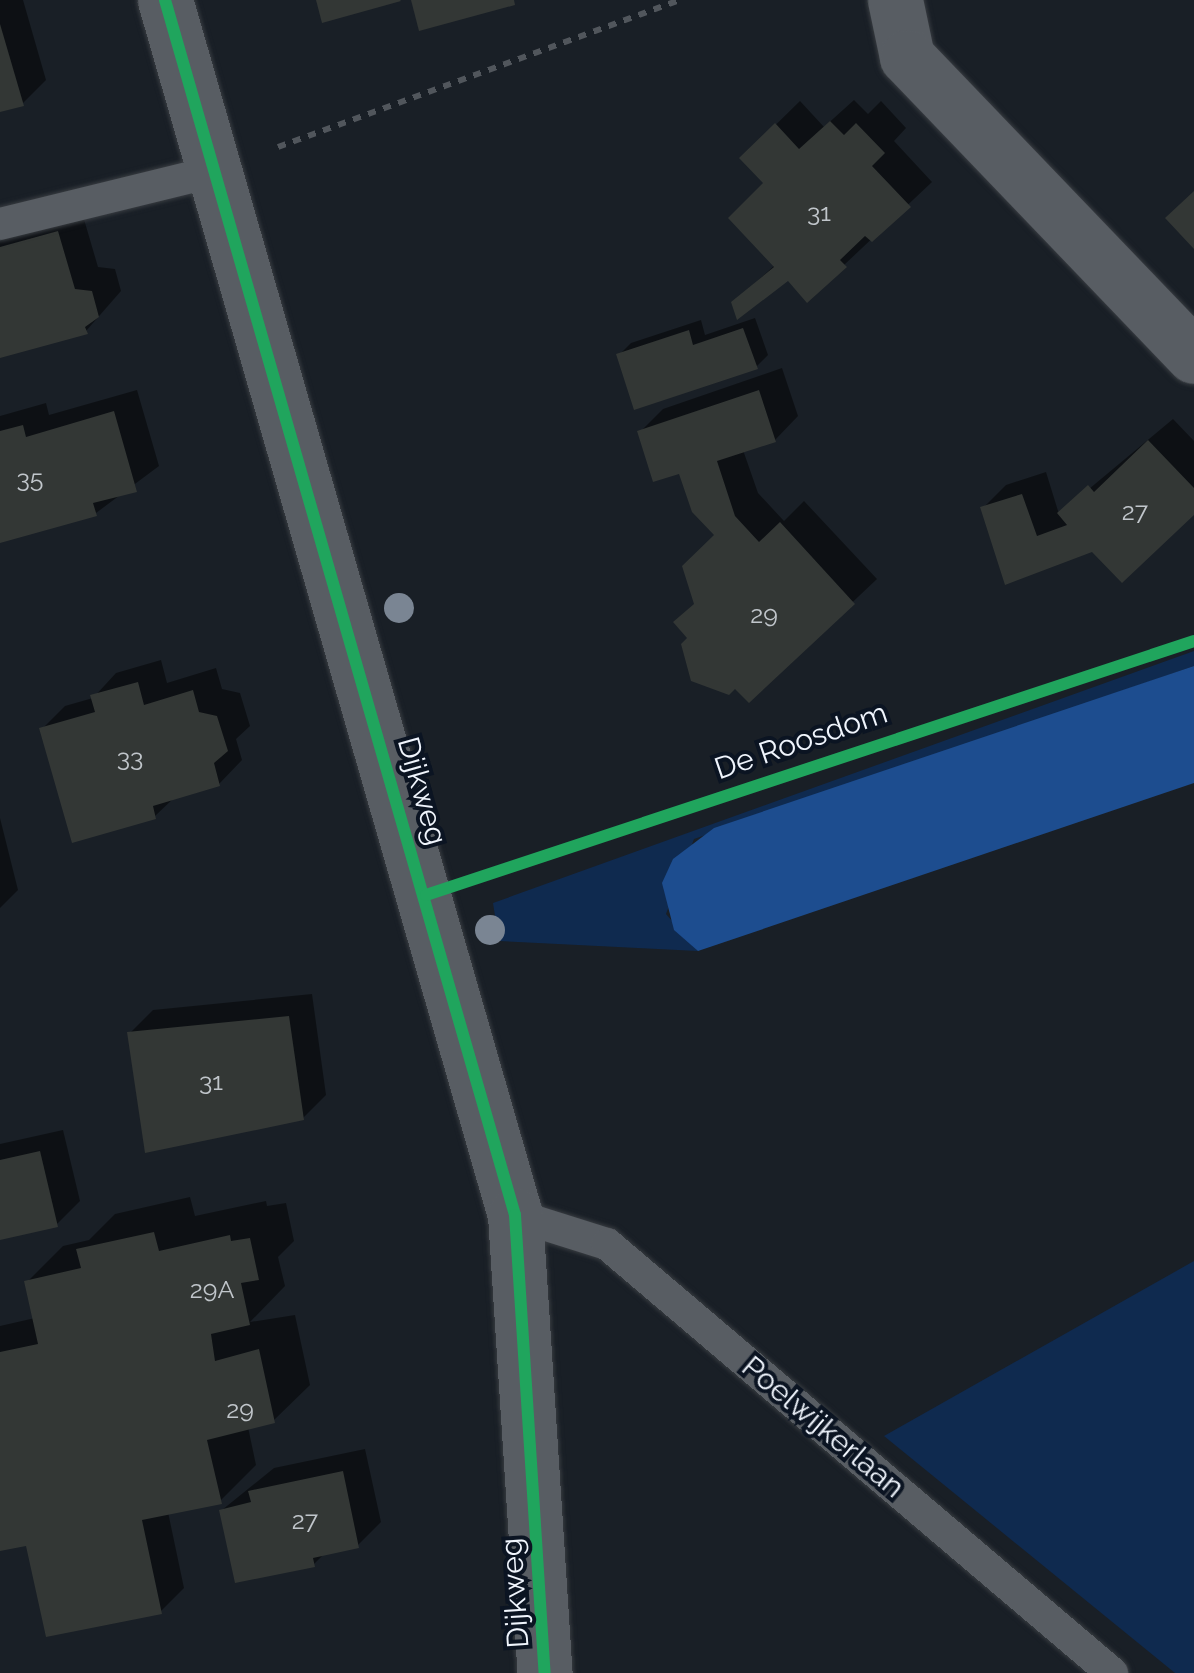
<!DOCTYPE html>
<html>
<head>
<meta charset="utf-8">
<style>
  body { margin:0 }
  #map { position:relative; width:1194px; height:1673px; overflow:hidden; background:#191f26; font-family:Raleway,sans-serif }
  div>[style] { position:absolute }
  .green>* { inset:0; background:#0f2a4f }
  .water>* { inset:0; background:#1d4d8f }
  .shadow>* { inset:0; background:#0007 }
  .building>* { inset:0; background:#333735 }
  .path>* { height:6px; margin-top:-3px; transform-origin:0; background:repeating-linear-gradient(90deg,#51565c 0 8px,transparent 0 16px) }
  .roads { filter:drop-shadow(0 0 2px #383c41) drop-shadow(0 0 2px #383c41) }
  .lane>* { height:32px; margin:-16px; padding:0 16px; transform-origin:16px; border-radius:16px; background:#585d63 }
  .street>* { height:55px; margin:-27.5px; padding:0 27.5px; transform-origin:27.5px; border-radius:27.5px; background:#585d63 }
  .cycleway>* { height:12px; margin:-6px; padding:0 6px; transform-origin:6px; border-radius:6px; background:#20a55d }
  .trees>* { width:30px; height:30px; margin:-15px; border-radius:50%; background:#7a8593 }
  span { translate:-50% -50%; white-space:nowrap; text-align:center; line-height:1.15; -webkit-text-stroke:8px #0b1422; paint-order:stroke }
  .number-label { font-size:25px; color:#c1c6cb }
  .number-label span { -webkit-text-stroke-width:0 }
  .street-label { font-size:30px; color:#f0f5fd }
</style>
</head>
<body>
<div id="map">
  <div class="green">
    <i style="clip-path:polygon(1194px 651px,1194px 666px,694px 839px,666px 914px,698px 951px,499px 941px,493px 903px)"></i>
    <i style="clip-path:polygon(1194px 1261px,1194px 1673px,1175px 1673px,884px 1436px)"></i>
  </div>
  <div class="water">
    <i style="clip-path:polygon(1194px 666px,1194px 783px,698px 951px,674px 930px,662px 883px,673px 859px,714px 828px)"></i>
  </div>
  <div class="shadow">
    <i style="clip-path:polygon(0 0,23px 0,46px 80px,23px 103px,0 109px)"></i>
    <i style="clip-path:polygon(854px 100px,868px 114px,881px 101px,906px 128px,894px 141px,932px 182px,808px 299px,788px 278px,734px 302px,775px 265px,766px 183px,742px 158px,800px 101px,824px 127px)"></i>
    <i style="clip-path:polygon(81px 209px,98px 267px,115px 269px,121px 291px,86px 331px,0 355px,0 232px)"></i>
    <i style="clip-path:polygon(755px 318px,768px 355px,756px 367px,619px 355px,631px 343px,701px 320px,705px 335px)"></i>
    <i style="clip-path:polygon(782px 368px,798px 416px,775px 440px,743px 450px,758px 493px,784px 521px,804px 501px,877px 579px,749px 700px,690px 638px,717px 535px,681px 471px,640px 432px,663px 409px)"></i>
    <i style="clip-path:polygon(137px 390px,159px 466px,96px 513px,0 540px,0 416px,46px 403px,49px 415px)"></i>
    <i style="clip-path:polygon(1173px 419px,1194px 441px,1194px 512px,1007px 581px,983px 508px,1006px 485px,1046px 472px,1059px 514px)"></i>
    <i style="clip-path:polygon(161px 660px,167px 683px,216px 668px,222px 689px,240px 693px,250px 726px,236px 739px,242px 760px,219px 784px,175px 797px,155px 816px,42px 729px,65px 706px,93px 698px,116px 673px)"></i>
    <i style="clip-path:polygon(0 818px,18px 890px,0 908px)"></i>
    <i style="clip-path:polygon(312px 994px,326px 1095px,303px 1118px,130px 1033px,153px 1010px)"></i>
    <i style="clip-path:polygon(63px 1130px,80px 1201px,56px 1225px,0 1238px,0 1144px)"></i>
    <i style="clip-path:polygon(190px 1197px,195px 1216px,266px 1201px,267px 1206px,286px 1203px,294px 1241px,278px 1257px,285px 1286px,250px 1322px,295px 1315px,310px 1385px,273px 1421px,248px 1427px,256px 1465px,220px 1501px,168px 1512px,184px 1588px,161px 1611px,34px 1541px,0 1548px,0 1326px,35px 1318px,27px 1282px,63px 1246px,89px 1240px,115px 1214px)"></i>
    <i style="clip-path:polygon(365px 1449px,381px 1522px,357px 1546px,326px 1552px,314px 1564px,222px 1510px,274px 1468px)"></i>
  </div>
  <div class="building">
    <i style="clip-path:polygon(316px 0,400px 0,401px 1px,322px 23px)"></i>
    <i style="clip-path:polygon(411px 0,514px 0,515px 5px,419px 31px)"></i>
    <i style="clip-path:polygon(0 24px,24px 106px,0 112px)"></i>
    <i style="clip-path:polygon(830px 121px,844px 135px,856px 123px,885px 153px,872px 166px,911px 207px,872px 242px,865px 236px,840px 260px,847px 267px,807px 303px,788px 281px,737px 320px,731px 302px,774px 267px,728px 218px,763px 183px,739px 158px,775px 123px,799px 149px)"></i>
    <i style="clip-path:polygon(1194px 191px,1194px 249px,1165px 218px)"></i>
    <i style="clip-path:polygon(58px 231px,75px 289px,92px 291px,99px 317px,85px 327px,88px 334px,0 358px,0 247px)"></i>
    <i style="clip-path:polygon(743px 328px,758px 369px,634px 410px,616px 354px,689px 330px,693px 345px)"></i>
    <i style="clip-path:polygon(759px 390px,776px 442px,717px 461px,735px 516px,759px 542px,780px 522px,855px 604px,749px 703px,735px 689px,729px 695px,691px 681px,681px 644px,687px 638px,673px 622px,694px 604px,682px 566px,714px 535px,692px 512px,679px 474px,653px 482px,637px 431px)"></i>
    <i style="clip-path:polygon(114px 411px,137px 492px,93px 503px,97px 516px,0 543px,0 431px,23px 425px,26px 437px)"></i>
    <i style="clip-path:polygon(1148px 440px,1194px 488px,1194px 515px,1122px 583px,1092px 552px,1005px 585px,980px 507px,1022px 494px,1037px 536px,1067px 525px,1057px 513px,1088px 485px,1094px 492px)"></i>
    <i style="clip-path:polygon(138px 682px,144px 705px,193px 690px,199px 712px,217px 716px,228px 751px,214px 763px,220px 786px,153px 806px,156px 819px,72px 843px,39px 728px,95px 712px,90px 695px)"></i>
    <i style="clip-path:polygon(289px 1016px,304px 1120px,145px 1153px,127px 1032px)"></i>
    <i style="clip-path:polygon(40px 1151px,58px 1227px,0 1240px,0 1160px)"></i>
    <i style="clip-path:polygon(154px 1232px,159px 1251px,230px 1235px,231px 1241px,250px 1238px,259px 1280px,241px 1283px,250px 1325px,211px 1334px,215px 1361px,259px 1349px,275px 1423px,207px 1440px,222px 1504px,142px 1520px,162px 1614px,46px 1637px,26px 1546px,0 1551px,0 1352px,38px 1344px,24px 1281px,81px 1268px,76px 1249px)"></i>
    <i style="clip-path:polygon(343px 1471px,359px 1548px,313px 1558px,315px 1567px,235px 1583px,219px 1510px,251px 1502px,248px 1491px)"></i>
  </div>
  <div class="path">
    <i style="left:278px;top:147px;width:428px;rotate:-20.1deg"></i>
  </div>
  <div class="roads">
    <div class="lane">
      <i style="left:0;top:224px;width:221px;rotate:-13.8deg"></i>
      <i style="left:515px;top:1215px;width:96px;rotate:17.5deg"></i>
      <i style="left:607px;top:1244px;width:663px;rotate:40.35deg"></i>
    </div>
    <div class="street">
      <i style="left:165px;top:0;width:1264px;rotate:73.93deg"></i>
      <i style="left:515px;top:1215px;width:459px;rotate:86.3deg"></i>
      <i style="left:895px;top:0;width:58px;rotate:78.1deg"></i>
      <i style="left:907px;top:57px;width:414px;rotate:46.2deg"></i>
    </div>
  </div>
  <div class="cycleway">
    <i style="left:165px;top:0;width:1264px;rotate:73.93deg"></i>
    <i style="left:515px;top:1215px;width:459px;rotate:86.3deg"></i>
    <i style="left:426px;top:895px;width:809px;rotate:-18.3deg"></i>
  </div>
  <div class="trees">
    <i style="left:399px;top:608px"></i>
    <i style="left:490px;top:930px"></i>
  </div>
  <div class="number-label">
    <span style="left:819px;top:212px">31</span>
    <span style="left:30px;top:478px">35</span>
    <span style="left:1135px;top:511px">27</span>
    <span style="left:764px;top:614px">29</span>
    <span style="left:130px;top:757px">33</span>
    <span style="left:211px;top:1081px">31</span>
    <span style="left:212px;top:1289px">29A</span>
    <span style="left:240px;top:1409px">29</span>
    <span style="left:305px;top:1520px">27</span>
  </div>
  <div class="street-label">
    <span style="left:801px;top:741px;rotate:-19deg">De Roosdom</span>
    <span style="left:422px;top:791px;rotate:74deg">Dijkweg</span>
    <span style="left:823px;top:1427px;rotate:40deg">Poelwijkerlaan</span>
    <span style="left:515px;top:1593px;rotate:-94deg">Dijkweg</span>
  </div>
</div>
</body>
</html>
